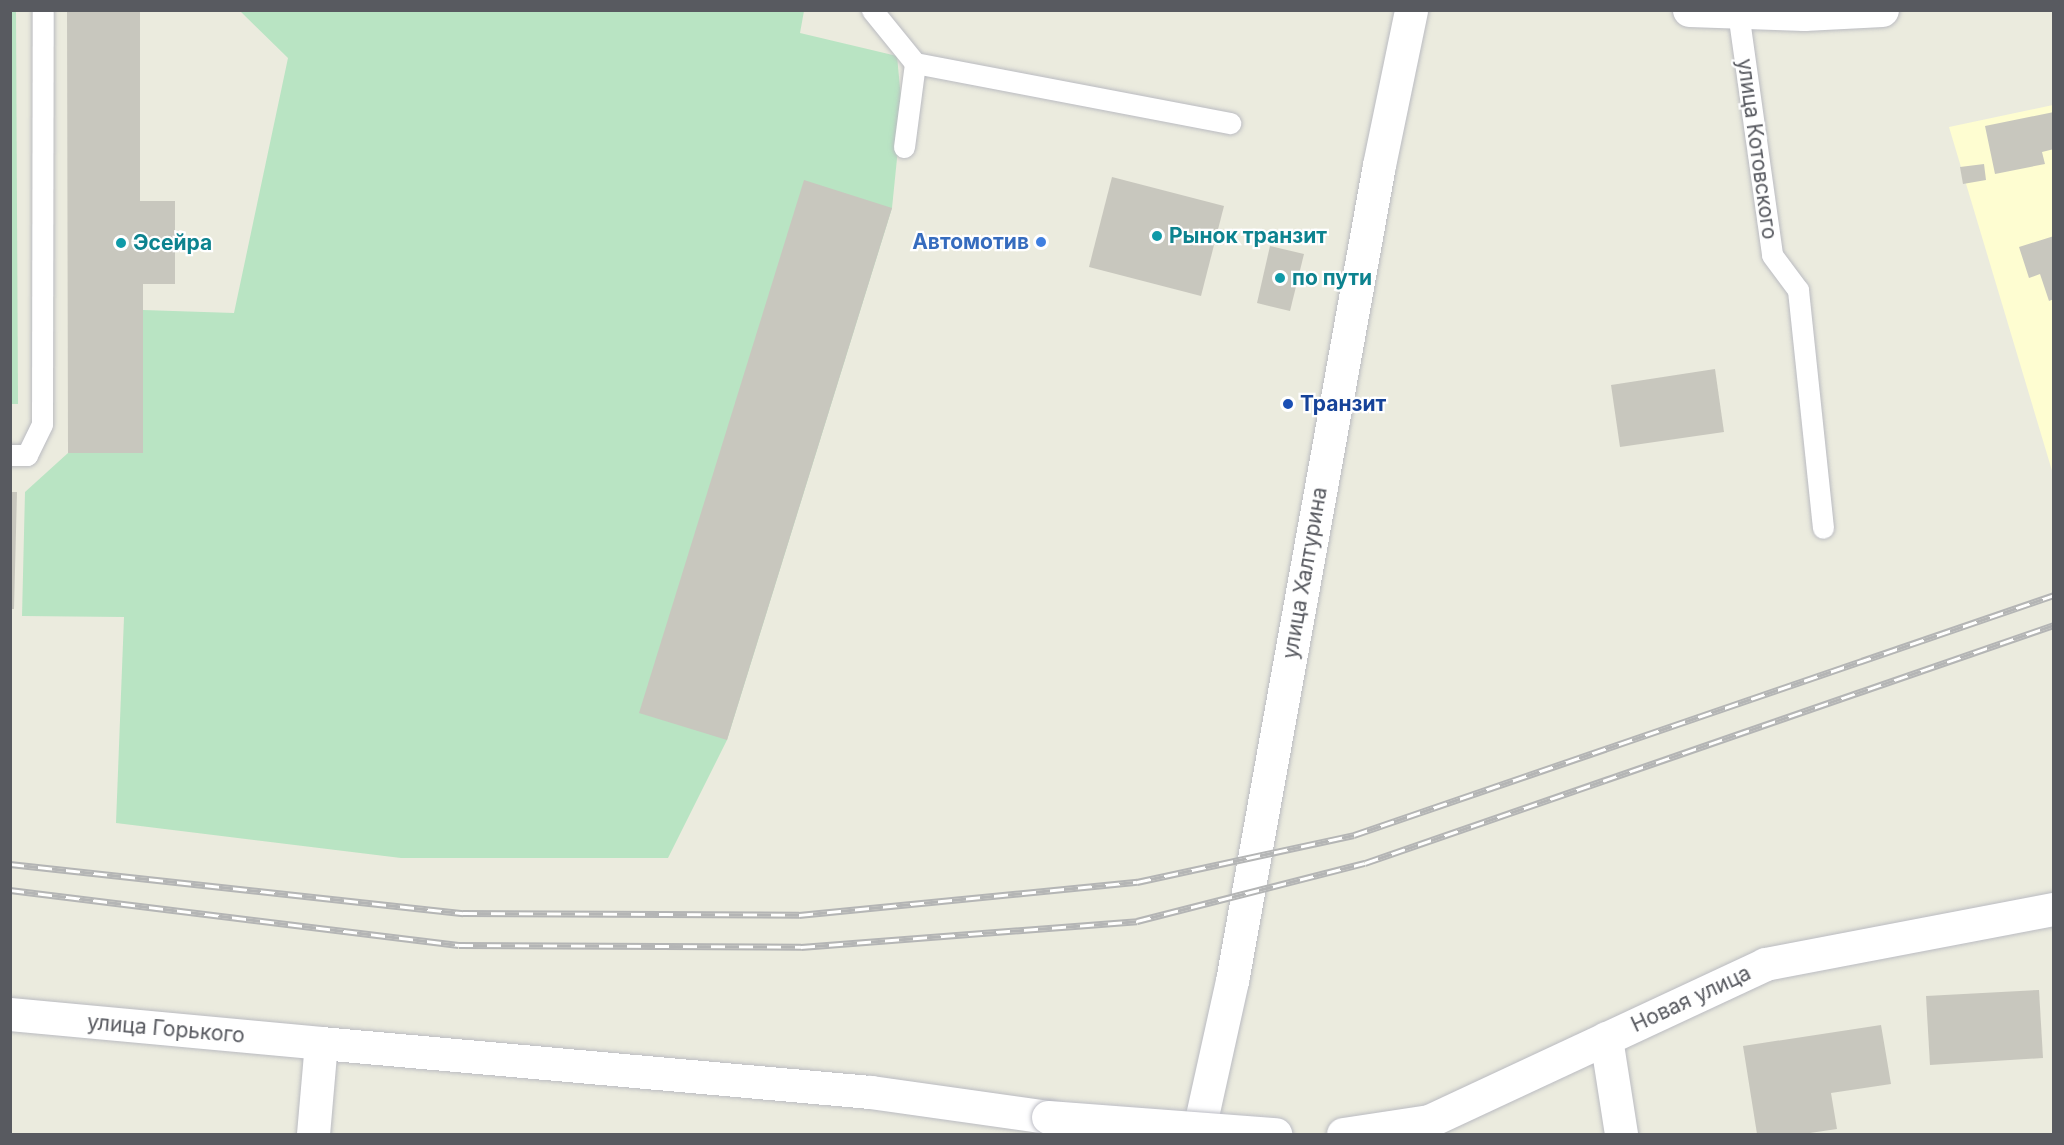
<!DOCTYPE html>
<html>
<head>
<meta charset="utf-8">
<style>
  body { margin:0 }
  #map { position:relative; width:2064px; height:1145px; overflow:hidden; background:#ebebde; font-family:Inter,sans-serif }
  div>[style] { position:absolute }
  .commercial>* { inset:0; background:#fefdd1 }
  .green>* { inset:0; background:#b9e4c3 }
  .building>* { inset:0; background:#c8c7be }
  .roads { filter:drop-shadow(0 0 2px #babbc1) drop-shadow(0 0 2px #babbc1) }
  .lane>* { height:21px; margin:-10.5px; padding:0 10.5px; transform-origin:10.5px; border-radius:10.5px; background:#fff }
  .street>* { height:33px; margin:-16.5px; padding:0 16.5px; transform-origin:16.5px; border-radius:16.5px; background:#fff }
  .secondary>* { height:33px; margin:-16.5px; padding:0 16.5px; transform-origin:16.5px; border-radius:16.5px; background:#fff }
  .rail>* { height:7px; margin-top:-3.5px; transform-origin:0; background:repeating-linear-gradient(90deg,#fff 0 14px,#b4b5b5 0 28px); box-sizing:border-box; border-block:2px solid #b4b5b5 }
  .bridges { filter:drop-shadow(0 0 2px #bcbdc5) drop-shadow(0 0 2px #bcbdc5) }
  .secondary-bridge>* { height:33px; margin:-16.5px; padding:0 16.5px; transform-origin:16.5px; border-radius:16.5px; background:#fff }
  .dots>* { width:16px; height:16px; translate:-50% -50%; box-sizing:border-box; border:3px solid #fff; border-radius:50% }
  span { translate:-50% -50%; white-space:nowrap; text-align:center; line-height:1.15; -webkit-text-stroke:4.5px #fff; paint-order:stroke }
  .street-label { font-size:21px; color:#585a60 }
  .culture-label { font-size:21px; color:#0d838f; font-weight:700 }
  .left { translate:0 -50%; text-align:left }
  .shop-label { font-size:21px; color:#366cbe; font-weight:700 }
  .right { translate:-100% -50%; text-align:right }
  .transit-label { font-size:21px; color:#164399; font-weight:700 }
  .frame { position:absolute; inset:0; border:12px solid #585a60; pointer-events:none }
</style>
</head>
<body>
<div id="map">
  <div class="commercial">
    <i style="clip-path:polygon(2053px 105px,2053px 474px,1949px 127px)"></i>
  </div>
  <div class="green">
    <i style="clip-path:polygon(10px 11px,16px 11px,18px 404px,10px 404px)"></i>
    <i style="clip-path:polygon(240px 11px,804px 11px,800px 33px,897px 56px,902px 109px,892px 208px,727px 740px,668px 858px,401px 858px,116px 823px,124px 617px,22px 616px,25px 492px,68px 453px,143px 453px,143px 310px,234px 313px,288px 58px)"></i>
  </div>
  <div class="building">
    <i style="clip-path:polygon(67px 10px,140px 10px,140px 201px,175px 201px,175px 284px,143px 284px,143px 453px,68px 453px)"></i>
    <i style="clip-path:polygon(2054px 112px,2054px 149px,2042px 152px,2045px 164px,1995px 174px,1985px 126px)"></i>
    <i style="clip-path:polygon(1984px 164px,1986px 180px,1963px 184px,1960px 167px)"></i>
    <i style="clip-path:polygon(1112px 177px,1224px 206px,1201px 296px,1089px 267px)"></i>
    <i style="clip-path:polygon(804px 180px,892px 208px,727px 740px,639px 713px)"></i>
    <i style="clip-path:polygon(2054px 236px,2054px 299px,2049px 301px,2040px 274px,2029px 278px,2019px 247px)"></i>
    <i style="clip-path:polygon(1270px 246px,1304px 254px,1290px 311px,1257px 303px)"></i>
    <i style="clip-path:polygon(1715px 369px,1724px 432px,1620px 447px,1611px 385px)"></i>
    <i style="clip-path:polygon(10px 492px,17px 492px,14px 609px,10px 609px)"></i>
    <i style="clip-path:polygon(2039px 990px,2043px 1058px,1930px 1065px,1926px 996px)"></i>
    <i style="clip-path:polygon(1881px 1025px,1891px 1084px,1831px 1093px,1837px 1129px,1803px 1134px,1757px 1134px,1743px 1046px)"></i>
  </div>
  <div class="roads">
    <div class="lane">
      <i style="left:872px;top:10px;width:68px;rotate:50.9deg"></i>
      <i style="left:915px;top:63px;width:321px;rotate:10.8deg"></i>
      <i style="left:1738px;top:12px;width:245px;rotate:82deg"></i>
      <i style="left:1772px;top:255px;width:44px;rotate:53.4deg"></i>
      <i style="left:1798px;top:290px;width:239px;rotate:84deg"></i>
      <i style="left:904px;top:147px;width:85px;rotate:-82.5deg"></i>
      <i style="left:10px;top:455px;width:17px"></i>
      <i style="left:27px;top:455px;width:34px;rotate:-64deg"></i>
      <i style="left:42px;top:424px;width:414px;rotate:-89.9deg"></i>
    </div>
    <div class="street">
      <i style="left:10px;top:1014px;width:312px;rotate:5.3deg"></i>
      <i style="left:1606px;top:1038px;width:97px;rotate:81.1deg"></i>
    </div>
    <div class="secondary">
      <i style="left:1689px;top:10px;width:115px;rotate:2deg"></i>
      <i style="left:1804px;top:14px;width:78px;rotate:-2.9deg"></i>
      <i style="left:313px;top:1134px;width:91px;rotate:-85deg"></i>
      <i style="left:321px;top:1043px;width:551px;rotate:5.1deg"></i>
      <i style="left:870px;top:1092px;width:180px;rotate:8deg"></i>
      <i style="left:1198px;top:1134px;width:157px;rotate:-77.5deg"></i>
      <i style="left:1232px;top:981px;width:829px;rotate:-79.79deg"></i>
      <i style="left:1379px;top:165px;width:158px;rotate:-78.3deg"></i>
      <i style="left:1343px;top:1134px;width:87px;rotate:-8.6deg"></i>
      <i style="left:1429px;top:1121px;width:371px;rotate:-25deg"></i>
      <i style="left:1765px;top:964px;width:294px;rotate:-10.8deg"></i>
    </div>
  </div>
  <div class="rail">
    <i style="left:10px;top:864px;width:456px;rotate:6.2deg"></i>
    <i style="left:463px;top:913px;width:336px;rotate:0.3deg"></i>
    <i style="left:799px;top:915px;width:340px;rotate:-5.6deg"></i>
    <i style="left:1137px;top:882px;width:222px;rotate:-12.2deg"></i>
    <i style="left:1354px;top:835px;width:740px;rotate:-18.92deg"></i>
    <i style="left:10px;top:890px;width:452px;rotate:7deg"></i>
    <i style="left:459px;top:945px;width:342px;rotate:0.3deg"></i>
    <i style="left:801px;top:947px;width:337px;rotate:-4.4deg"></i>
    <i style="left:1137px;top:921px;width:235px;rotate:-14.3deg"></i>
    <i style="left:1365px;top:863px;width:729px;rotate:-19.06deg"></i>
  </div>
  <div class="bridges">
    <div class="secondary-bridge">
      <i style="left:1048px;top:1117px;width:228px;rotate:4.3deg"></i>
    </div>
  </div>
  <div class="dots">
    <i style="left:1157px;top:236px;background:#0f9aa8"></i>
    <i style="left:1041px;top:242px;background:#3f7fe0"></i>
    <i style="left:121px;top:243px;background:#0f9aa8"></i>
    <i style="left:1280px;top:278px;background:#0f9aa8"></i>
    <i style="left:1288px;top:404px;background:#1a4fb4"></i>
  </div>
  <div class="street-label">
    <span style="left:1757px;top:149px;rotate:82deg">улица Котовского</span>
    <span style="left:1305px;top:573px;rotate:-80deg">улица Халтурина</span>
    <span style="left:1691px;top:999px;rotate:-25deg">Новая улица</span>
    <span style="left:166px;top:1029px;rotate:5deg">улица Горького</span>
  </div>
  <div class="culture-label">
    <span class="left" style="left:1169px;top:236px">Рынок транзит</span>
    <span class="left" style="left:133px;top:243px">Эсейра</span>
    <span class="left" style="left:1292px;top:278px">по пути</span>
  </div>
  <div class="shop-label">
    <span class="right" style="left:1029px;top:242px">Автомотив</span>
  </div>
  <div class="transit-label">
    <span class="left" style="left:1300px;top:404px">Транзит</span>
  </div>
  <div class="frame"></div>
</div>
</body>
</html>
